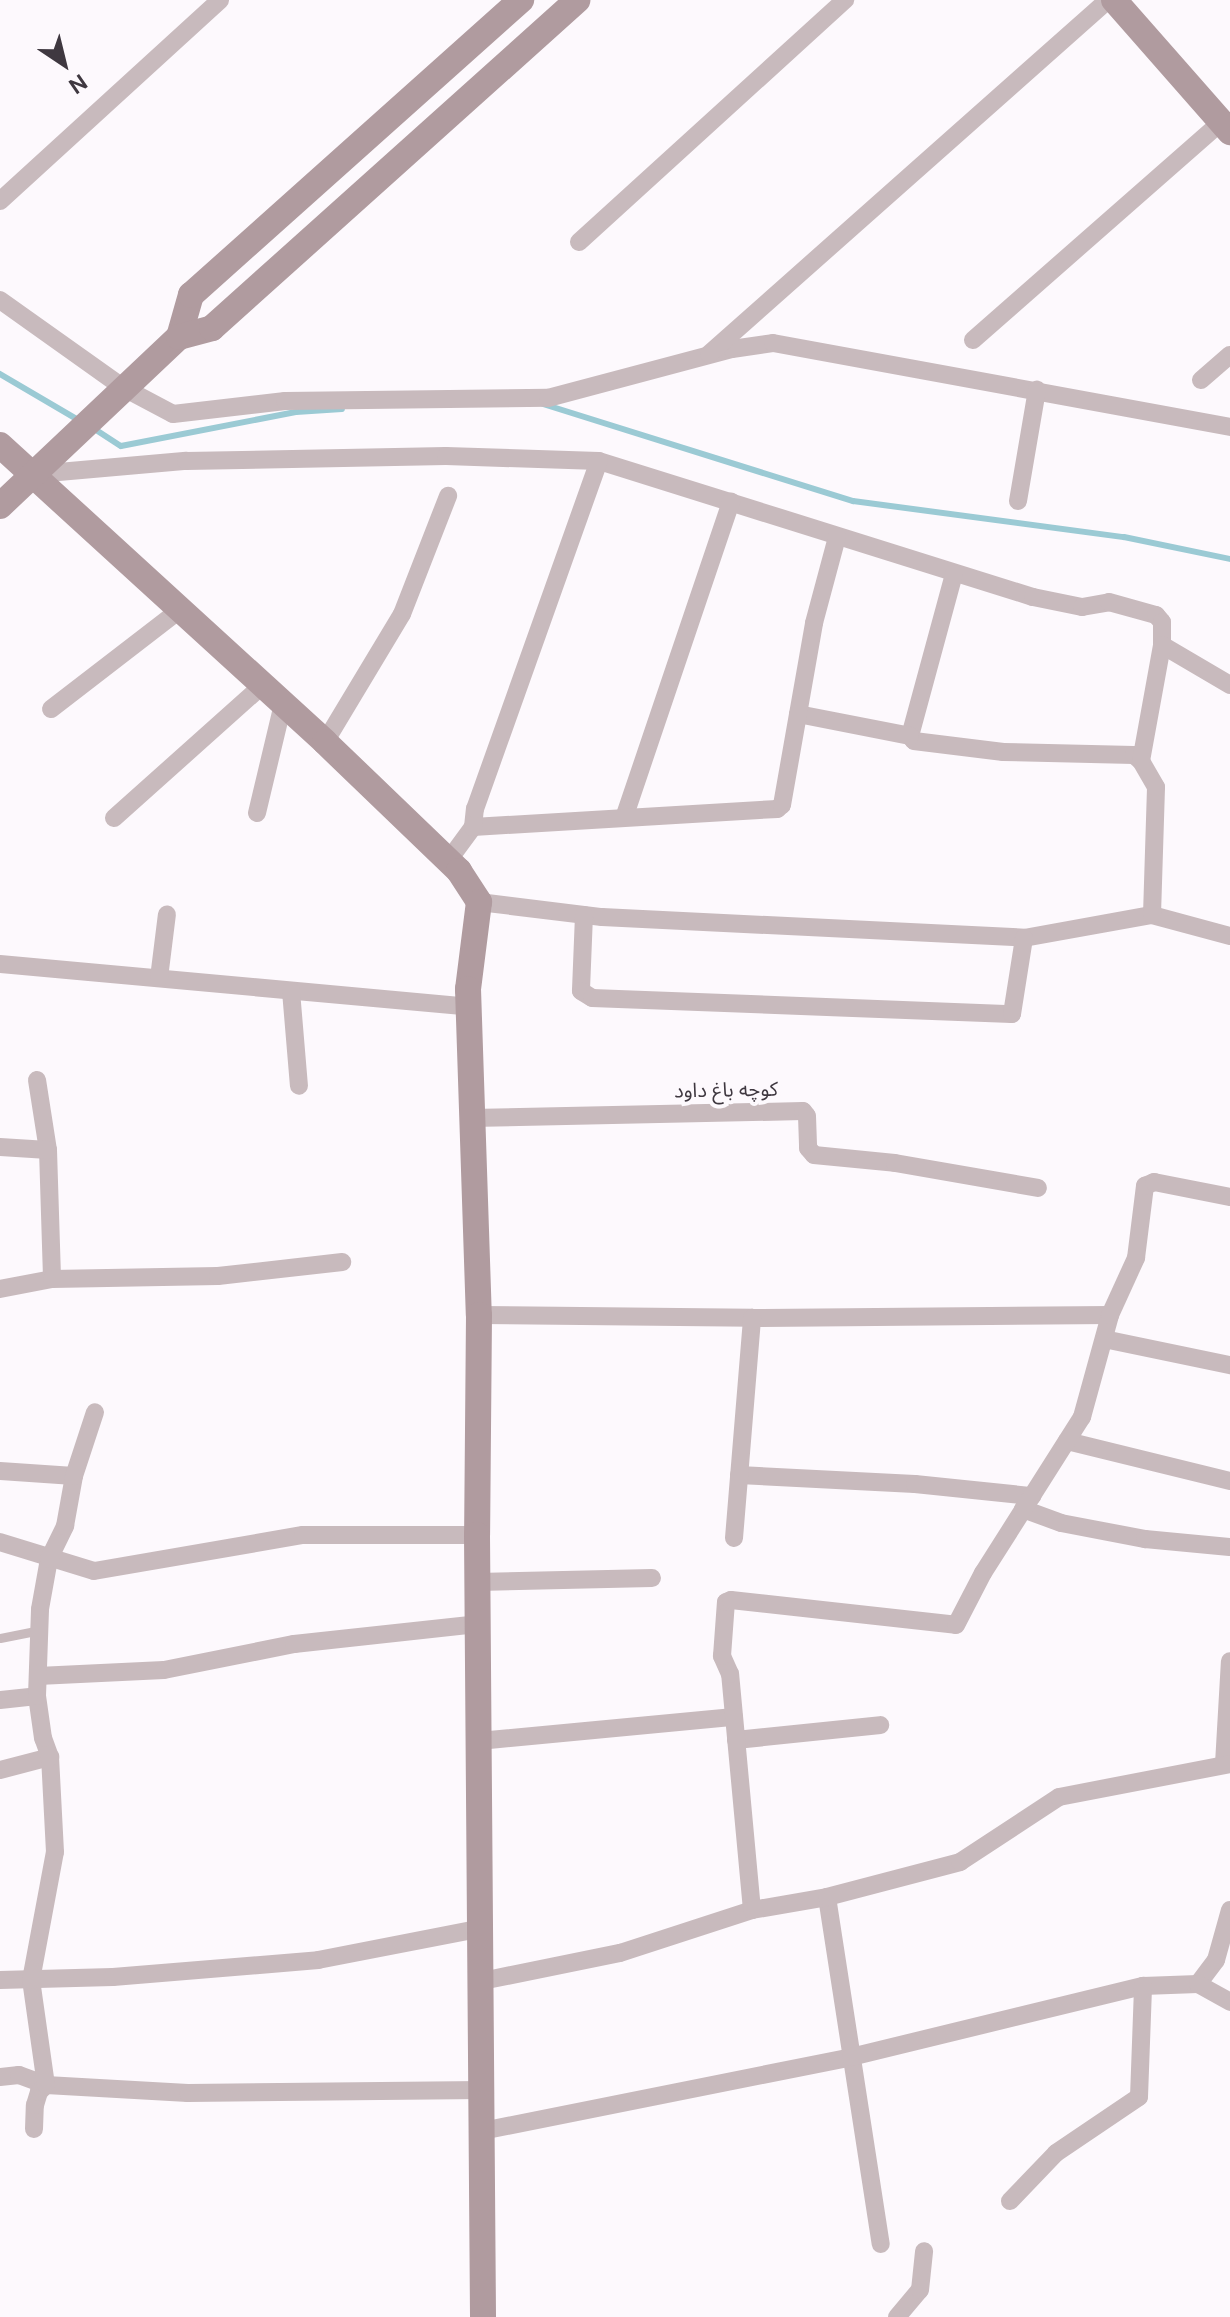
<!DOCTYPE html>
<html>
<head>
<meta charset="utf-8">
<style>
  body { margin:0 }
  #map { position:relative; width:1230px; height:2317px; overflow:hidden; background:#fdf9fd; font-family:"DM Sans","Noto Sans Arabic",sans-serif }
  div>[style] { position:absolute }
  .stream>* { height:6px; margin:-3px; padding:0 3px; transform-origin:3px; border-radius:3px; background:#9bcad4 }
  .lane>* { height:9px; margin:-4.5px; padding:0 4.5px; transform-origin:4.5px; border-radius:4.5px; background:#c8babd }
  .street>* { height:18px; margin:-9px; padding:0 9px; transform-origin:9px; border-radius:9px; background:#c8babd }
  .secondary>* { height:26px; margin:-13px; padding:0 13px; transform-origin:13px; border-radius:13px; background:#b09b9f }
  span { translate:-50% -50%; white-space:nowrap; text-align:center; line-height:1.15; -webkit-text-stroke:8px #fdf9fd; paint-order:stroke }
  .street-label { font-size:20px; color:#3f3840 }
  .north { position:absolute; left:24px; top:24px; width:80px; height:80px; -webkit-text-stroke:6px #fdf9fd; paint-order:stroke; rotate:145deg; font-size:22px; font-weight:700; line-height:32px; text-align:center; color:#3f3840 }
  .north::after { content:''; display:block; margin:auto; width:28px; height:36px; background:#3f3840; clip-path:polygon(50% 0,100% 100%,50% 72%,0 100%) }
</style>
</head>
<body>
<div id="map">
  <div class="stream">
    <i style="left:0;top:374px;width:93px;rotate:30.4deg"></i>
    <i style="left:543px;top:404px;width:325px;rotate:17.4deg"></i>
    <i style="left:853px;top:501px;width:273px;rotate:7.6deg"></i>
    <i style="left:1124px;top:537px;width:108px;rotate:11.7deg"></i>
    <i style="left:93px;top:428px;width:33px;rotate:33deg"></i>
    <i style="left:121px;top:446px;width:178px;rotate:-11deg"></i>
    <i style="left:296px;top:412px;width:46px;rotate:-3.7deg"></i>
  </div>
  <div class="lane">
    <i style="left:0;top:1638px;width:41px;rotate:-11.3deg"></i>
  </div>
  <div class="street">
    <i style="left:0;top:201px;width:298px;rotate:-42.4deg"></i>
    <i style="left:579px;top:242px;width:360px;rotate:-42.3deg"></i>
    <i style="left:0;top:300px;width:152px;rotate:35.4deg"></i>
    <i style="left:124px;top:388px;width:55px;rotate:28deg"></i>
    <i style="left:173px;top:414px;width:113px;rotate:-6.6deg"></i>
    <i style="left:285px;top:401px;width:263px;rotate:-0.7deg"></i>
    <i style="left:548px;top:398px;width:190px;rotate:-14.9deg"></i>
    <i style="left:732px;top:349px;width:41px;rotate:-8.3deg"></i>
    <i style="left:773px;top:343px;width:465px;rotate:10.4deg"></i>
    <i style="left:973px;top:340px;width:330px;rotate:-41.3deg"></i>
    <i style="left:709px;top:354px;width:533px;rotate:-41.58deg"></i>
    <i style="left:1201px;top:380px;width:38px;rotate:-41deg"></i>
    <i style="left:36px;top:474px;width:151px;rotate:-5deg"></i>
    <i style="left:186px;top:461px;width:260px;rotate:-1.1deg"></i>
    <i style="left:446px;top:456px;width:153px;rotate:1.9deg"></i>
    <i style="left:599px;top:461px;width:455px;rotate:17.4deg"></i>
    <i style="left:1033px;top:597px;width:50px;rotate:11.5deg"></i>
    <i style="left:1082px;top:607px;width:27px;rotate:-10deg"></i>
    <i style="left:1109px;top:602px;width:49px;rotate:15.5deg"></i>
    <i style="left:1156px;top:615px;width:9px;rotate:49deg"></i>
    <i style="left:1162px;top:622px;width:23px;rotate:90deg"></i>
    <i style="left:1162px;top:645px;width:79px;rotate:30.5deg"></i>
    <i style="left:1018px;top:501px;width:113px;rotate:-80.3deg"></i>
    <i style="left:954px;top:574px;width:168px;rotate:105.2deg"></i>
    <i style="left:910px;top:736px;width:6px;rotate:51deg"></i>
    <i style="left:914px;top:741px;width:90px;rotate:7deg"></i>
    <i style="left:1003px;top:752px;width:131px;rotate:1.3deg"></i>
    <i style="left:1134px;top:755px;width:9px;rotate:41deg"></i>
    <i style="left:51px;top:709px;width:164px;rotate:-37.6deg"></i>
    <i style="left:798px;top:714px;width:114px;rotate:11.1deg"></i>
    <i style="left:325px;top:742px;width:149px;rotate:-59deg"></i>
    <i style="left:402px;top:614px;width:127px;rotate:-68.7deg"></i>
    <i style="left:257px;top:813px;width:112px;rotate:-76.6deg"></i>
    <i style="left:625px;top:815px;width:331px;rotate:-71.3deg"></i>
    <i style="left:114px;top:818px;width:200px;rotate:-41.8deg"></i>
    <i style="left:473px;top:827px;width:305px;rotate:-3.4deg"></i>
    <i style="left:777px;top:809px;width:6px;rotate:-39deg"></i>
    <i style="left:782px;top:805px;width:185px;rotate:-80deg"></i>
    <i style="left:814px;top:623px;width:89px;rotate:-75deg"></i>
    <i style="left:448px;top:861px;width:42px;rotate:-53.7deg"></i>
    <i style="left:473px;top:827px;width:18px;rotate:-84deg"></i>
    <i style="left:475px;top:809px;width:369px;rotate:-70.4deg"></i>
    <i style="left:479px;top:902px;width:124px;rotate:7deg"></i>
    <i style="left:602px;top:917px;width:423px;rotate:2.8deg"></i>
    <i style="left:1024px;top:938px;width:130px;rotate:-10.2deg"></i>
    <i style="left:1152px;top:915px;width:81px;rotate:15.1deg"></i>
    <i style="left:584px;top:915px;width:76px;rotate:92.3deg"></i>
    <i style="left:581px;top:991px;width:13px;rotate:32deg"></i>
    <i style="left:592px;top:998px;width:420px;rotate:2.2deg"></i>
    <i style="left:1012px;top:1014px;width:77px;rotate:-81deg"></i>
    <i style="left:1152px;top:915px;width:128px;rotate:-88.2deg"></i>
    <i style="left:1156px;top:787px;width:30px;rotate:-120deg"></i>
    <i style="left:1141px;top:761px;width:118px;rotate:-79.7deg"></i>
    <i style="left:0;top:964px;width:470px;rotate:5.2deg"></i>
    <i style="left:159px;top:978px;width:64px;rotate:-82.9deg"></i>
    <i style="left:291px;top:991px;width:95px;rotate:85.2deg"></i>
    <i style="left:37px;top:1080px;width:71px;rotate:81.1deg"></i>
    <i style="left:48px;top:1150px;width:129px;rotate:88.2deg"></i>
    <i style="left:471px;top:1118px;width:332px;rotate:-1.2deg"></i>
    <i style="left:803px;top:1111px;width:6px;rotate:51deg"></i>
    <i style="left:807px;top:1116px;width:32px;rotate:88deg"></i>
    <i style="left:808px;top:1148px;width:9px;rotate:49deg"></i>
    <i style="left:814px;top:1155px;width:81px;rotate:5.6deg"></i>
    <i style="left:895px;top:1163px;width:145px;rotate:9.9deg"></i>
    <i style="left:0;top:1147px;width:48px;rotate:3.6deg"></i>
    <i style="left:0;top:1289px;width:53px;rotate:-10.9deg"></i>
    <i style="left:52px;top:1279px;width:166px;rotate:-1deg"></i>
    <i style="left:218px;top:1276px;width:125px;rotate:-6.4deg"></i>
    <i style="left:479px;top:1315px;width:273px;rotate:0.6deg"></i>
    <i style="left:752px;top:1318px;width:358px;rotate:-0.5deg"></i>
    <i style="left:1104px;top:1339px;width:129px;rotate:11.7deg"></i>
    <i style="left:1067px;top:1441px;width:168px;rotate:13.8deg"></i>
    <i style="left:0;top:1471px;width:74px;rotate:3.9deg"></i>
    <i style="left:739px;top:1475px;width:176px;rotate:2.9deg"></i>
    <i style="left:915px;top:1484px;width:118px;rotate:5.9deg"></i>
    <i style="left:1023px;top:1509px;width:40px;rotate:20.2deg"></i>
    <i style="left:1061px;top:1523px;width:86px;rotate:10.8deg"></i>
    <i style="left:1145px;top:1539px;width:85px;rotate:5.4deg"></i>
    <i style="left:734px;top:1538px;width:221px;rotate:-85.3deg"></i>
    <i style="left:0;top:1542px;width:98px;rotate:17.1deg"></i>
    <i style="left:94px;top:1571px;width:212px;rotate:-9.8deg"></i>
    <i style="left:303px;top:1535px;width:174px"></i>
    <i style="left:477px;top:1582px;width:175px;rotate:-1.3deg"></i>
    <i style="left:38px;top:1676px;width:126px;rotate:-2.7deg"></i>
    <i style="left:164px;top:1670px;width:133px;rotate:-11.3deg"></i>
    <i style="left:294px;top:1644px;width:184px;rotate:-6.2deg"></i>
    <i style="left:0;top:1700px;width:37px;rotate:-6deg"></i>
    <i style="left:736px;top:1740px;width:145px;rotate:-5.9deg"></i>
    <i style="left:479px;top:1741px;width:256px;rotate:-5.4deg"></i>
    <i style="left:1224px;top:1764px;width:103px;rotate:-86.7deg"></i>
    <i style="left:0;top:1770px;width:52px;rotate:-14.6deg"></i>
    <i style="left:827px;top:1897px;width:351px;rotate:81.2deg"></i>
    <i style="left:752px;top:1910px;width:237px;rotate:-95.3deg"></i>
    <i style="left:730px;top:1674px;width:20px;rotate:-114deg"></i>
    <i style="left:722px;top:1656px;width:54px;rotate:-85.8deg"></i>
    <i style="left:726px;top:1602px;width:5px;rotate:-22deg"></i>
    <i style="left:731px;top:1600px;width:226px;rotate:6.3deg"></i>
    <i style="left:956px;top:1625px;width:59px;rotate:-62.6deg"></i>
    <i style="left:983px;top:1573px;width:185px;rotate:-57.6deg"></i>
    <i style="left:1082px;top:1417px;width:106px;rotate:-74.6deg"></i>
    <i style="left:1110px;top:1315px;width:63px;rotate:-65.5deg"></i>
    <i style="left:1136px;top:1258px;width:73px;rotate:-82.9deg"></i>
    <i style="left:1145px;top:1186px;width:10px;rotate:-24deg"></i>
    <i style="left:1154px;top:1182px;width:77px;rotate:11.2deg"></i>
    <i style="left:0;top:1980px;width:113px;rotate:-1.5deg"></i>
    <i style="left:113px;top:1977px;width:206px;rotate:-4.7deg"></i>
    <i style="left:318px;top:1960px;width:167px;rotate:-11deg"></i>
    <i style="left:482px;top:1981px;width:141px;rotate:-11.5deg"></i>
    <i style="left:620px;top:1953px;width:139px;rotate:-18deg"></i>
    <i style="left:752px;top:1910px;width:76px;rotate:-9.8deg"></i>
    <i style="left:827px;top:1897px;width:138px;rotate:-14.7deg"></i>
    <i style="left:960px;top:1862px;width:118px;rotate:-33.3deg"></i>
    <i style="left:1059px;top:1797px;width:174px;rotate:-10.9deg"></i>
    <i style="left:1198px;top:1984px;width:30px;rotate:-53deg"></i>
    <i style="left:1216px;top:1960px;width:52px;rotate:-74.4deg"></i>
    <i style="left:0;top:2077px;width:19px;rotate:-6deg"></i>
    <i style="left:19px;top:2075px;width:29px;rotate:20deg"></i>
    <i style="left:46px;top:2085px;width:142px;rotate:3.2deg"></i>
    <i style="left:188px;top:2093px;width:294px;rotate:-0.6deg"></i>
    <i style="left:34px;top:2129px;width:24px;rotate:-88deg"></i>
    <i style="left:35px;top:2105px;width:14px;rotate:-73deg"></i>
    <i style="left:39px;top:2092px;width:10px;rotate:-45deg"></i>
    <i style="left:46px;top:2085px;width:106px;rotate:-98.1deg"></i>
    <i style="left:31px;top:1980px;width:130px;rotate:-79.4deg"></i>
    <i style="left:55px;top:1852px;width:95px;rotate:-93deg"></i>
    <i style="left:50px;top:1757px;width:20px;rotate:-110deg"></i>
    <i style="left:43px;top:1738px;width:42px;rotate:-98.1deg"></i>
    <i style="left:37px;top:1696px;width:87px;rotate:-88deg"></i>
    <i style="left:40px;top:1609px;width:51px;rotate:-79.8deg"></i>
    <i style="left:49px;top:1559px;width:37px;rotate:-64deg"></i>
    <i style="left:65px;top:1526px;width:51px;rotate:-79.8deg"></i>
    <i style="left:74px;top:1476px;width:67px;rotate:-71.8deg"></i>
    <i style="left:482px;top:2131px;width:376px;rotate:-11.3deg"></i>
    <i style="left:851px;top:2057px;width:301px;rotate:-13.7deg"></i>
    <i style="left:1143px;top:1986px;width:55px;rotate:-2.1deg"></i>
    <i style="left:1198px;top:1984px;width:37px;rotate:29deg"></i>
    <i style="left:1010px;top:2201px;width:66px;rotate:-46.2deg"></i>
    <i style="left:1056px;top:2153px;width:100px;rotate:-34deg"></i>
    <i style="left:1139px;top:2097px;width:111px;rotate:-87.9deg"></i>
    <i style="left:897px;top:2317px;width:35px;rotate:-50deg"></i>
    <i style="left:920px;top:2290px;width:39px;rotate:-84deg"></i>
  </div>
  <div class="secondary">
    <i style="left:1114px;top:0;width:176px;rotate:48.7deg"></i>
    <i style="left:179px;top:337px;width:44px;rotate:-74.1deg"></i>
    <i style="left:191px;top:295px;width:443px;rotate:-41.8deg"></i>
    <i style="left:0;top:445px;width:440px;rotate:42.4deg"></i>
    <i style="left:325px;top:742px;width:186px;rotate:43.9deg"></i>
    <i style="left:459px;top:871px;width:37px;rotate:57deg"></i>
    <i style="left:479px;top:902px;width:88px;rotate:97.2deg"></i>
    <i style="left:468px;top:989px;width:326px;rotate:88.1deg"></i>
    <i style="left:479px;top:1315px;width:220px;rotate:90.5deg"></i>
    <i style="left:477px;top:1535px;width:782px;rotate:89.56deg"></i>
    <i style="left:0;top:506px;width:246px;rotate:-43.4deg"></i>
    <i style="left:179px;top:337px;width:34px;rotate:-15deg"></i>
    <i style="left:212px;top:328px;width:491px;rotate:-41.9deg"></i>
  </div>
  <div class="street-label">
    <span style="left:726px;top:1090px;rotate:-1deg">کوچه باغ داود</span>
  </div>
  <div class="north">N</div>
</div>
</body>
</html>
